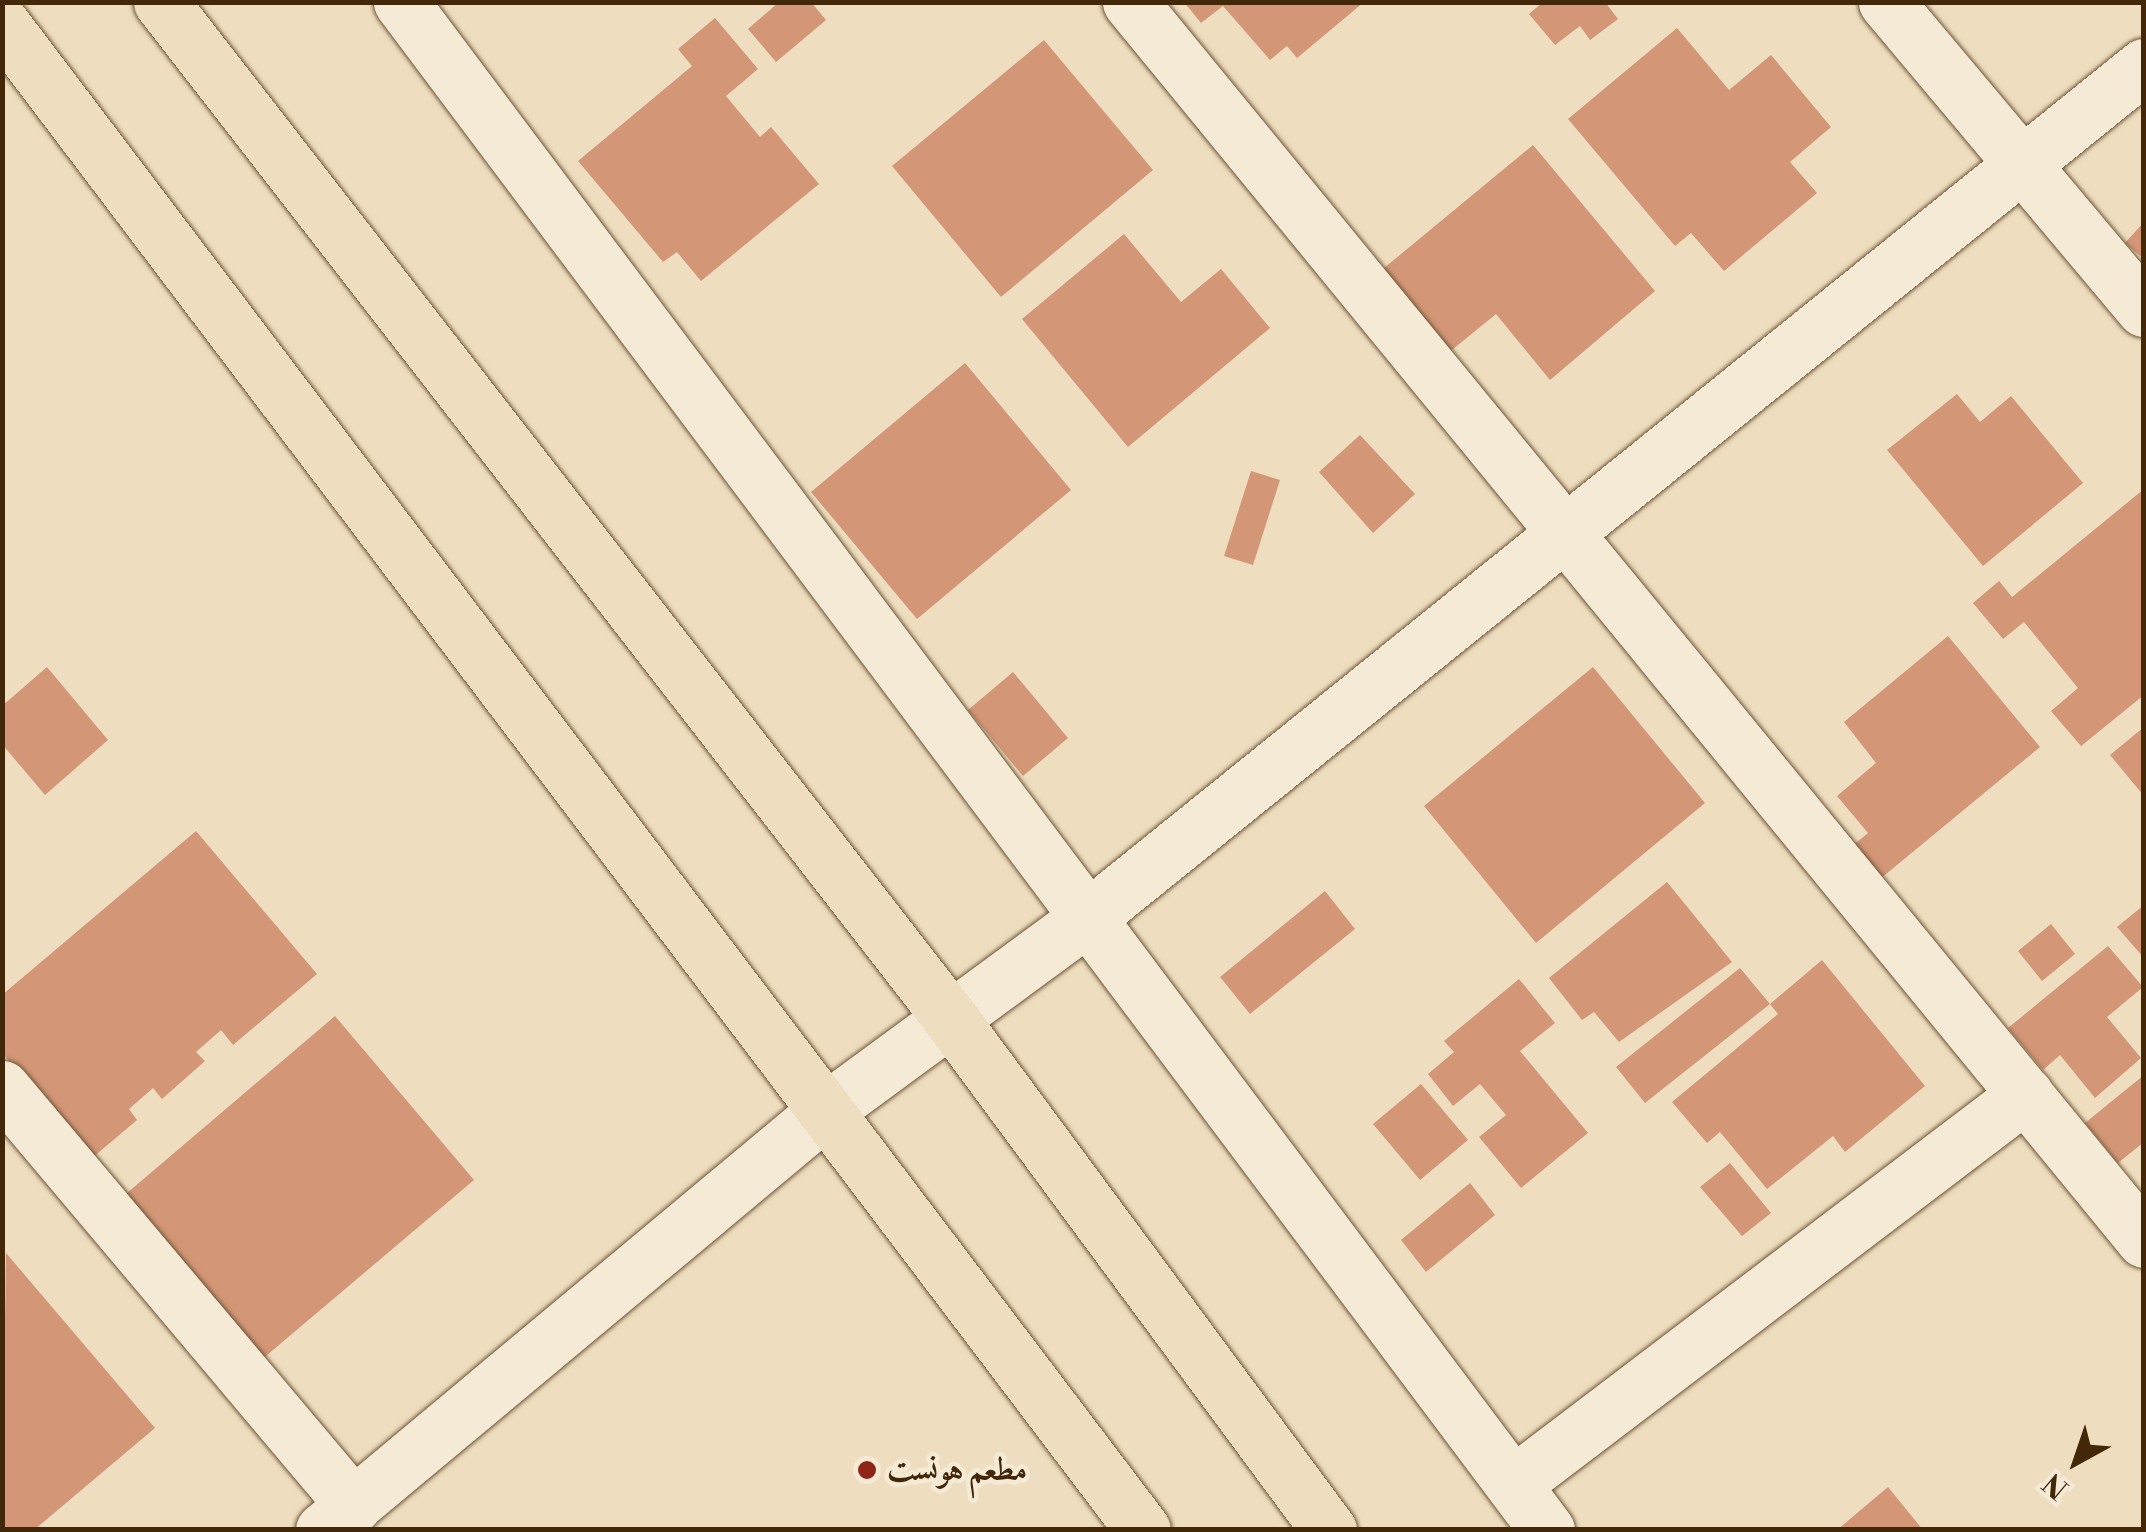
<!DOCTYPE html>
<html>
<head>
<meta charset="utf-8">
<style>
  body { margin:0 }
  #map { position:relative; width:2146px; height:1532px; overflow:hidden; background:#eedebf; font-family:"Libre Bodoni",Amiri,serif }
  div>[style] { position:absolute }
  .building>* { inset:0; background:#d39677 }
  .roads { filter:drop-shadow(0 0 2px #6d5536) drop-shadow(0 0 2px #6d5536) }
  .minor>* { height:55px; margin:-27.5px; padding:0 27.5px; transform-origin:27.5px; border-radius:27.5px; background:#f4ead5 }
  .major>* { height:55px; margin:-27.5px; padding:0 27.5px; transform-origin:27.5px; border-radius:27.5px; background:#eedebf }
  .dots>* { width:28px; height:28px; translate:-50% -50%; box-sizing:border-box; border:5px solid #f4ead5; border-radius:50% }
  span { translate:-50% -50%; white-space:nowrap; text-align:center; line-height:1.15; -webkit-text-stroke:9px #f4ead5; paint-order:stroke }
  .poi-label { font-size:32px; color:#422708; font-weight:700 }
  .left { translate:0 -50%; text-align:left }
  .frame { position:absolute; inset:0; border:5px solid #422708; pointer-events:none }
  .north { position:absolute; left:2026px; top:1412px; width:100px; height:100px; -webkit-text-stroke:8px #f4ead5; paint-order:stroke; rotate:220deg; font-size:28px; font-weight:700; line-height:40px; text-align:center; color:#422708 }
  .north::after { content:''; display:block; margin:auto; width:35px; height:45px; background:#422708; clip-path:polygon(50% 0,100% 100%,50% 72%,0 100%) }
</style>
</head>
<body>
<div id="map">
  <div class="building">
    <i style="clip-path:polygon(779px 2px,811px 2px,826px 20px,776px 62px,748px 29px)"></i>
    <i style="clip-path:polygon(1184px 2px,1364px 2px,1297px 58px,1287px 46px,1270px 60px,1223px 6px,1201px 23px)"></i>
    <i style="clip-path:polygon(1543px 2px,1605px 2px,1618px 19px,1590px 40px,1580px 26px,1555px 45px,1529px 14px)"></i>
    <i style="clip-path:polygon(715px 18px,758px 69px,726px 96px,760px 137px,771px 127px,819px 184px,701px 281px,677px 252px,663px 262px,578px 161px,692px 66px,678px 49px)"></i>
    <i style="clip-path:polygon(1677px 28px,1729px 90px,1771px 55px,1831px 127px,1790px 162px,1817px 193px,1724px 271px,1691px 233px,1675px 246px,1568px 119px)"></i>
    <i style="clip-path:polygon(1044px 40px,1153px 170px,1001px 297px,892px 166px)"></i>
    <i style="clip-path:polygon(1533px 145px,1655px 291px,1550px 380px,1496px 314px,1447px 354px,1378px 273px)"></i>
    <i style="clip-path:polygon(2144px 222px,2144px 259px,2125px 243px)"></i>
    <i style="clip-path:polygon(1124px 234px,1181px 302px,1221px 269px,1270px 328px,1128px 447px,1022px 319px)"></i>
    <i style="clip-path:polygon(965px 363px,1071px 490px,917px 619px,811px 492px)"></i>
    <i style="clip-path:polygon(1957px 394px,1980px 422px,2011px 396px,2083px 483px,1983px 566px,1887px 450px)"></i>
    <i style="clip-path:polygon(1360px 435px,1415px 494px,1373px 533px,1319px 472px)"></i>
    <i style="clip-path:polygon(1251px 471px,1280px 480px,1253px 565px,1224px 556px)"></i>
    <i style="clip-path:polygon(2144px 489px,2144px 695px,2081px 746px,2051px 711px,2078px 688px,2024px 622px,2003px 639px,1973px 603px,1999px 581px,2012px 597px)"></i>
    <i style="clip-path:polygon(1948px 636px,2040px 747px,1880px 879px,1852px 846px,1868px 833px,1837px 796px,1876px 763px,1844px 722px)"></i>
    <i style="clip-path:polygon(47px 667px,108px 740px,45px 795px,2px 744px,2px 706px)"></i>
    <i style="clip-path:polygon(1593px 667px,1705px 803px,1536px 943px,1424px 806px)"></i>
    <i style="clip-path:polygon(1013px 672px,1068px 738px,1023px 776px,968px 710px)"></i>
    <i style="clip-path:polygon(2144px 727px,2144px 796px,2110px 755px)"></i>
    <i style="clip-path:polygon(196px 831px,317px 974px,233px 1045px,221px 1030px,196px 1052px,205px 1061px,162px 1099px,153px 1088px,129px 1109px,137px 1120px,92px 1158px,2px 1053px,2px 995px)"></i>
    <i style="clip-path:polygon(1667px 882px,1732px 962px,1619px 1042px,1594px 1012px,1582px 1020px,1549px 978px)"></i>
    <i style="clip-path:polygon(1325px 891px,1355px 929px,1250px 1014px,1220px 977px)"></i>
    <i style="clip-path:polygon(2144px 905px,2144px 958px,2117px 927px)"></i>
    <i style="clip-path:polygon(2051px 924px,2075px 954px,2042px 981px,2018px 951px)"></i>
    <i style="clip-path:polygon(2108px 946px,2143px 987px,2107px 1017px,2141px 1058px,2095px 1098px,2060px 1055px,2043px 1070px,2008px 1028px)"></i>
    <i style="clip-path:polygon(1822px 960px,1925px 1086px,1845px 1152px,1833px 1136px,1767px 1189px,1720px 1132px,1707px 1143px,1672px 1102px,1778px 1014px,1770px 1004px,1645px 1103px,1616px 1067px,1740px 968px,1770px 1004px)"></i>
    <i style="clip-path:polygon(1519px 979px,1555px 1023px,1520px 1051px,1588px 1133px,1521px 1188px,1479px 1137px,1506px 1115px,1480px 1084px,1453px 1106px,1428px 1074px,1454px 1052px,1444px 1041px)"></i>
    <i style="clip-path:polygon(335px 1016px,474px 1180px,260px 1361px,120px 1199px)"></i>
    <i style="clip-path:polygon(2144px 1075px,2144px 1142px,2118px 1163px,2085px 1123px)"></i>
    <i style="clip-path:polygon(1421px 1084px,1468px 1140px,1420px 1180px,1373px 1124px)"></i>
    <i style="clip-path:polygon(1730px 1163px,1771px 1213px,1742px 1236px,1700px 1187px)"></i>
    <i style="clip-path:polygon(1470px 1183px,1495px 1215px,1426px 1272px,1401px 1240px)"></i>
    <i style="clip-path:polygon(6px 1253px,155px 1428px,34px 1530px,2px 1530px)"></i>
    <i style="clip-path:polygon(1888px 1487px,1923px 1530px,1837px 1530px)"></i>
  </div>
  <div class="roads">
    <div class="minor">
      <i style="left:401px;top:2px;width:1910px;rotate:53.13deg"></i>
      <i style="left:1130px;top:2px;width:1600px;rotate:50.68deg"></i>
      <i style="left:1886px;top:2px;width:401px;rotate:50deg"></i>
      <i style="left:2px;top:1088px;width:546px;rotate:49.9deg"></i>
      <i style="left:1513px;top:1484px;width:644px;rotate:-37.24deg"></i>
      <i style="left:323px;top:1530px;width:660px;rotate:-39.84deg"></i>
      <i style="left:830px;top:1107px;width:318px;rotate:-36.3deg"></i>
      <i style="left:1086px;top:919px;width:1359px;rotate:-38.88deg"></i>
    </div>
    <div class="major">
      <i style="left:161px;top:2px;width:1283px;rotate:52.16deg"></i>
      <i style="left:948px;top:1015px;width:641px;rotate:53.51deg"></i>
      <i style="left:2px;top:24px;width:1889px;rotate:52.85deg"></i>
    </div>
  </div>
  <div class="dots">
    <i style="left:867px;top:1470px;background:#8f2418"></i>
  </div>
  <div class="poi-label">
    <span class="left" style="left:887px;top:1470px">مطعم هونست</span>
  </div>
  <div class="frame"></div>
  <div class="north">N</div>
</div>
</body>
</html>
